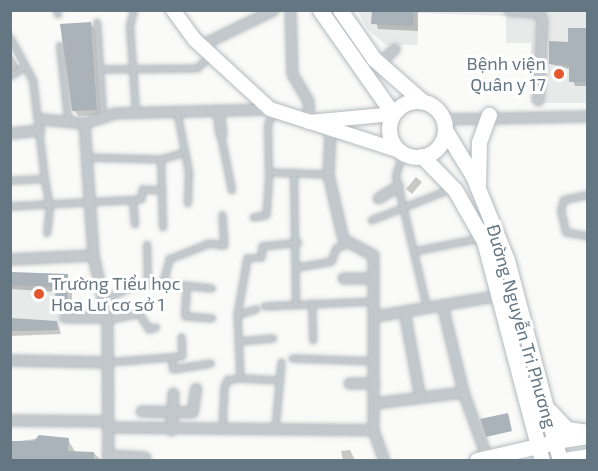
<!DOCTYPE html>
<html>
<head>
<meta charset="utf-8">
<style>
  body { margin:0 }
  #map { position:relative; width:598px; height:471px; overflow:hidden; background:#fafaf8; font-family:"Exo 2",sans-serif }
  div>[style] { position:absolute }
  .built>* { inset:0; background:#e8e9e9 }
  .shadow>* { inset:0; background:#0003 }
  .building>* { inset:0; background:#aab3b9 }
  .roads { filter:drop-shadow(0 0 2px #b3babf) drop-shadow(0 0 2px #b3babf) }
  .lane>* { height:4.5px; margin:-2.25px; padding:0 2.25px; transform-origin:2.25px; border-radius:2.25px; background:#c3c8cc }
  .street>* { height:9px; margin:-4.5px; padding:0 4.5px; transform-origin:4.5px; border-radius:4.5px; background:#c3c8cc }
  .secondary>* { height:14px; margin:-7px; padding:0 7px; transform-origin:7px; border-radius:7px; background:#fff }
  .primary>* { height:15px; margin:-7.5px; padding:0 7.5px; transform-origin:7.5px; border-radius:7.5px; background:#fff }
  .primary>.ring { margin:-7.5px; padding:0; box-sizing:content-box; background:none; border:15px solid #fff; border-radius:50% }
  .dots>* { width:16px; height:16px; translate:-50% -50%; box-sizing:border-box; border:3px solid #fff; border-radius:50% }
  span { translate:-50% -50%; white-space:nowrap; text-align:center; line-height:1.15; -webkit-text-stroke:6px #fff; paint-order:stroke }
  .poi-label { font-size:18px; color:#657683 }
  .right { translate:-100% -50%; text-align:right }
  .left { translate:0 -50%; text-align:left }
  .street-label { font-size:18px; color:#657683 }
  .frame { position:absolute; inset:0; border:12px solid #657683; pointer-events:none }
</style>
</head>
<body>
<div id="map">
  <div class="built">
    <i style="clip-path:polygon(358px 11px,587px 11px,587px 103px,530px 103px,531px 43px,506px 43px,506px 16px,417px 13px,418px 45px,386px 45px,367px 29px)"></i>
    <i style="clip-path:polygon(11px 272px,68px 274px,66px 322px,60px 322px,60px 330px,11px 331px)"></i>
  </div>
  <div class="shadow">
    <i style="clip-path:polygon(373px 10px,418px 10px,418px 31px,378px 29px)"></i>
    <i style="clip-path:polygon(568px 10px,588px 10px,588px 12px,570px 12px)"></i>
    <i style="clip-path:polygon(90px 24px,96px 29px,101px 115px,79px 116px,73px 110px)"></i>
    <i style="clip-path:polygon(588px 29px,588px 86px,575px 86px,570px 69px,550px 64px)"></i>
    <i style="clip-path:polygon(10px 52px,21px 70px,10px 76px)"></i>
    <i style="clip-path:polygon(416px 177px,422px 182px,412px 194px,406px 189px)"></i>
    <i style="clip-path:polygon(10px 274px,67px 276px,72px 281px,72px 315px,61px 313px,57px 292px,10px 289px)"></i>
    <i style="clip-path:polygon(10px 319px,57px 322px,61px 334px,10px 336px)"></i>
    <i style="clip-path:polygon(51px 437px,68px 440px,76px 453px,94px 453px,101px 460px,10px 460px,10px 438px,11px 442px)"></i>
    <i style="clip-path:polygon(350px 450px,355px 460px,343px 460px,341px 451px)"></i>
  </div>
  <div class="building">
    <i style="clip-path:polygon(372px 10px,414px 10px,413px 26px,371px 24px)"></i>
    <i style="clip-path:polygon(91px 22px,97px 110px,72px 111px,60px 24px)"></i>
    <i style="clip-path:polygon(568px 28px,588px 28px,588px 82px,569px 82px,569px 65px,549px 64px,549px 41px,568px 42px)"></i>
    <i style="clip-path:polygon(10px 272px,68px 274px,67px 310px,56px 314px,55px 287px,10px 285px)"></i>
    <i style="clip-path:polygon(10px 318px,57px 321px,57px 330px,10px 331px)"></i>
    <i style="clip-path:polygon(508px 413px,512px 431px,486px 437px,480px 419px)"></i>
    <i style="clip-path:polygon(39px 435px,69px 438px,68px 451px,94px 452px,94px 460px,10px 460px,10px 441px,34px 441px)"></i>
  </div>
  <div class="roads">
    <div class="lane">
      <i style="left:57px;top:10px;width:4px;rotate:76deg"></i>
      <i style="left:134px;top:10px;width:16px;rotate:104deg"></i>
      <i style="left:130px;top:26px;width:86px;rotate:86deg"></i>
      <i style="left:97px;top:22px;width:93px;rotate:86.3deg"></i>
      <i style="left:10px;top:37px;width:49px;rotate:61.9deg"></i>
      <i style="left:33px;top:80px;width:100px;rotate:83.1deg"></i>
      <i style="left:45px;top:179px;width:35px;rotate:177deg"></i>
      <i style="left:60px;top:45px;width:72px;rotate:83.7deg"></i>
      <i style="left:101px;top:69px;width:96px;rotate:-0.6deg"></i>
      <i style="left:197px;top:68px;width:16px;rotate:-43deg"></i>
      <i style="left:10px;top:76px;width:15px;rotate:-32deg"></i>
      <i style="left:177px;top:110px;width:63px;rotate:79deg"></i>
      <i style="left:189px;top:172px;width:31px;rotate:92deg"></i>
      <i style="left:274px;top:113px;width:13px;rotate:117deg"></i>
      <i style="left:268px;top:125px;width:47px;rotate:88.8deg"></i>
      <i style="left:269px;top:172px;width:59px;rotate:1.9deg"></i>
      <i style="left:221px;top:135px;width:56px;rotate:78.7deg"></i>
      <i style="left:403px;top:153px;width:24px;rotate:107deg"></i>
      <i style="left:396px;top:176px;width:135px;rotate:76.7deg"></i>
      <i style="left:86px;top:157px;width:75px;rotate:1.5deg"></i>
      <i style="left:161px;top:159px;width:25px;rotate:-16deg"></i>
      <i style="left:161px;top:159px;width:68px;rotate:88.3deg"></i>
      <i style="left:294px;top:172px;width:131px;rotate:89.1deg"></i>
      <i style="left:45px;top:179px;width:27px;rotate:80deg"></i>
      <i style="left:50px;top:206px;width:27px;rotate:96deg"></i>
      <i style="left:588px;top:195px;width:25px;rotate:168deg"></i>
      <i style="left:564px;top:200px;width:10px;rotate:107deg"></i>
      <i style="left:561px;top:210px;width:23px;rotate:77deg"></i>
      <i style="left:566px;top:232px;width:22px;rotate:10deg"></i>
      <i style="left:133px;top:200px;width:24px;rotate:85deg"></i>
      <i style="left:10px;top:206px;width:131px;rotate:-3.1deg"></i>
      <i style="left:141px;top:199px;width:10px;rotate:-84deg"></i>
      <i style="left:142px;top:189px;width:20px;rotate:3deg"></i>
      <i style="left:253px;top:217px;width:13px;rotate:-9deg"></i>
      <i style="left:266px;top:215px;width:43px;rotate:-86deg"></i>
      <i style="left:371px;top:220px;width:85px;rotate:-21.4deg"></i>
      <i style="left:147px;top:244px;width:40px;rotate:88.6deg"></i>
      <i style="left:414px;top:251px;width:67px;rotate:-11.1deg"></i>
      <i style="left:298px;top:267px;width:34px;rotate:-10deg"></i>
      <i style="left:331px;top:261px;width:14px;rotate:-69deg"></i>
      <i style="left:336px;top:248px;width:15px;rotate:-20deg"></i>
      <i style="left:163px;top:283px;width:49px;rotate:5.8deg"></i>
      <i style="left:187px;top:286px;width:30px;rotate:94deg"></i>
      <i style="left:185px;top:316px;width:27px;rotate:4deg"></i>
      <i style="left:104px;top:300px;width:29px;rotate:-27deg"></i>
      <i style="left:130px;top:287px;width:33px;rotate:-7deg"></i>
      <i style="left:163px;top:283px;width:25px;rotate:-76deg"></i>
      <i style="left:169px;top:259px;width:43px;rotate:-21.8deg"></i>
      <i style="left:209px;top:243px;width:15px;rotate:8deg"></i>
      <i style="left:224px;top:245px;width:30px;rotate:-94deg"></i>
      <i style="left:312px;top:303px;width:37px;rotate:88deg"></i>
      <i style="left:264px;top:306px;width:110px;rotate:-2.6deg"></i>
      <i style="left:237px;top:315px;width:20px;rotate:-18deg"></i>
      <i style="left:107px;top:320px;width:33px;rotate:-12deg"></i>
      <i style="left:139px;top:313px;width:19px;rotate:58deg"></i>
      <i style="left:149px;top:329px;width:7px;rotate:-16deg"></i>
      <i style="left:239px;top:341px;width:34px;rotate:-5deg"></i>
      <i style="left:172px;top:357px;width:12px;rotate:85deg"></i>
      <i style="left:173px;top:369px;width:38px;rotate:-9deg"></i>
      <i style="left:292px;top:358px;width:82px;rotate:2.1deg"></i>
      <i style="left:107px;top:362px;width:75px;rotate:-4.6deg"></i>
      <i style="left:182px;top:356px;width:19px;rotate:-93deg"></i>
      <i style="left:240px;top:378px;width:40px;rotate:2.9deg"></i>
      <i style="left:275px;top:428px;width:66px;rotate:-84.8deg"></i>
      <i style="left:222px;top:429px;width:42px;rotate:-87.3deg"></i>
      <i style="left:224px;top:387px;width:8px;rotate:-67deg"></i>
      <i style="left:227px;top:380px;width:13px;rotate:-9deg"></i>
      <i style="left:240px;top:378px;width:63px;rotate:-92.7deg"></i>
      <i style="left:237px;top:315px;width:58px;rotate:-80deg"></i>
      <i style="left:247px;top:258px;width:14px"></i>
      <i style="left:261px;top:258px;width:12px;rotate:-85deg"></i>
      <i style="left:262px;top:246px;width:36px;rotate:-6deg"></i>
    </div>
    <div class="street">
      <i style="left:290px;top:10px;width:64px;rotate:88.2deg"></i>
      <i style="left:292px;top:74px;width:31px;rotate:59deg"></i>
      <i style="left:308px;top:101px;width:21px;rotate:87deg"></i>
      <i style="left:509px;top:10px;width:29px;rotate:4deg"></i>
      <i style="left:538px;top:12px;width:9px;rotate:63deg"></i>
      <i style="left:542px;top:20px;width:80px;rotate:92.9deg"></i>
      <i style="left:201px;top:45px;width:80px;rotate:-25.9deg"></i>
      <i style="left:379px;top:63px;width:21px;rotate:-43deg"></i>
      <i style="left:218px;top:110px;width:24px;rotate:83deg"></i>
      <i style="left:41px;top:119px;width:43px;rotate:5.3deg"></i>
      <i style="left:84px;top:123px;width:33px;rotate:-18deg"></i>
      <i style="left:115px;top:113px;width:155px;rotate:-1.5deg"></i>
      <i style="left:444px;top:119px;width:144px;rotate:-1.2deg"></i>
      <i style="left:84px;top:123px;width:132px;rotate:86.1deg"></i>
      <i style="left:93px;top:255px;width:66px;rotate:77.8deg"></i>
      <i style="left:107px;top:320px;width:140px;rotate:89.6deg"></i>
      <i style="left:330px;top:132px;width:42px;rotate:92.7deg"></i>
      <i style="left:328px;top:174px;width:67px;rotate:77deg"></i>
      <i style="left:343px;top:239px;width:34px;rotate:28deg"></i>
      <i style="left:373px;top:255px;width:175px;rotate:90deg"></i>
      <i style="left:373px;top:430px;width:32px;rotate:70deg"></i>
      <i style="left:10px;top:133px;width:29px;rotate:-6deg"></i>
      <i style="left:378px;top:198px;width:23px;rotate:-31deg"></i>
      <i style="left:10px;top:259px;width:83px;rotate:-2.8deg"></i>
      <i style="left:343px;top:278px;width:30px"></i>
      <i style="left:442px;top:305px;width:89px;rotate:76.4deg"></i>
      <i style="left:463px;top:392px;width:70px;rotate:70deg"></i>
      <i style="left:404px;top:311px;width:88px;rotate:79.6deg"></i>
      <i style="left:375px;top:316px;width:128px;rotate:-9.5deg"></i>
      <i style="left:65px;top:317px;width:41px"></i>
      <i style="left:10px;top:360px;width:97px;rotate:1.2deg"></i>
      <i style="left:349px;top:383px;width:25px"></i>
      <i style="left:374px;top:403px;width:90px;rotate:-7deg"></i>
      <i style="left:141px;top:411px;width:51px;rotate:1.1deg"></i>
      <i style="left:192px;top:412px;width:24px;rotate:-81deg"></i>
      <i style="left:10px;top:420px;width:98px;rotate:0.6deg"></i>
      <i style="left:108px;top:427px;width:265px;rotate:0.6deg"></i>
      <i style="left:171px;top:430px;width:37px;rotate:-87deg"></i>
      <i style="left:107px;top:455px;width:38px;rotate:3deg"></i>
    </div>
    <div class="secondary">
      <i style="left:173px;top:10px;width:37px;rotate:54deg"></i>
      <i style="left:195px;top:40px;width:102px;rotate:42.6deg"></i>
      <i style="left:270px;top:109px;width:137px;rotate:17.9deg"></i>
      <i style="left:309px;top:122px;width:84px;rotate:-5.4deg"></i>
      <i style="left:556px;top:442px;width:32px;rotate:-9deg"></i>
      <i style="left:564px;top:460px;width:24px;rotate:-9deg"></i>
    </div>
    <div class="primary">
      <i style="left:320px;top:10px;width:127px;rotate:54.9deg"></i>
      <i style="left:340px;top:10px;width:60px;rotate:55.2deg"></i>
      <i style="left:374px;top:59px;width:64px;rotate:41.2deg"></i>
      <i class="ring" style="left:389px;top:101px;width:41px;height:41px"></i>
      <i style="left:445px;top:130px;width:54px;rotate:58.7deg"></i>
      <i style="left:473px;top:176px;width:91px;rotate:68deg"></i>
      <i style="left:507px;top:260px;width:207px;rotate:75.2deg"></i>
      <i style="left:422px;top:156px;width:47px;rotate:45.9deg"></i>
      <i style="left:455px;top:190px;width:59px;rotate:60.4deg"></i>
      <i style="left:484px;top:241px;width:227px;rotate:75.2deg"></i>
      <i style="left:478px;top:188px;width:46px;rotate:-88.8deg"></i>
      <i style="left:479px;top:142px;width:29px;rotate:-70deg"></i>
      <i style="left:550px;top:411px;width:25px;rotate:47deg"></i>
      <i style="left:567px;top:429px;width:21px;rotate:8deg"></i>
      <i style="left:477px;top:460px;width:72px;rotate:-12.9deg"></i>
      <i style="left:585px;top:460px;width:3px;rotate:-18deg"></i>
    </div>
  </div>
  <div class="dots">
    <i style="left:559px;top:74px;background:#e4572e"></i>
    <i style="left:39px;top:294px;background:#e4572e"></i>
  </div>
  <div class="poi-label">
    <span class="right" style="left:546px;top:74px">Bệnh viện<br>Quân y 17</span>
    <span class="left" style="left:51px;top:294px">Trường Tiểu học<br>Hoa Lư cơ sở 1</span>
  </div>
  <div class="street-label">
    <span style="left:522px;top:326px;rotate:74deg">Đường Nguyễn Tri Phương</span>
  </div>
  <div class="frame"></div>
</div>
</body>
</html>
